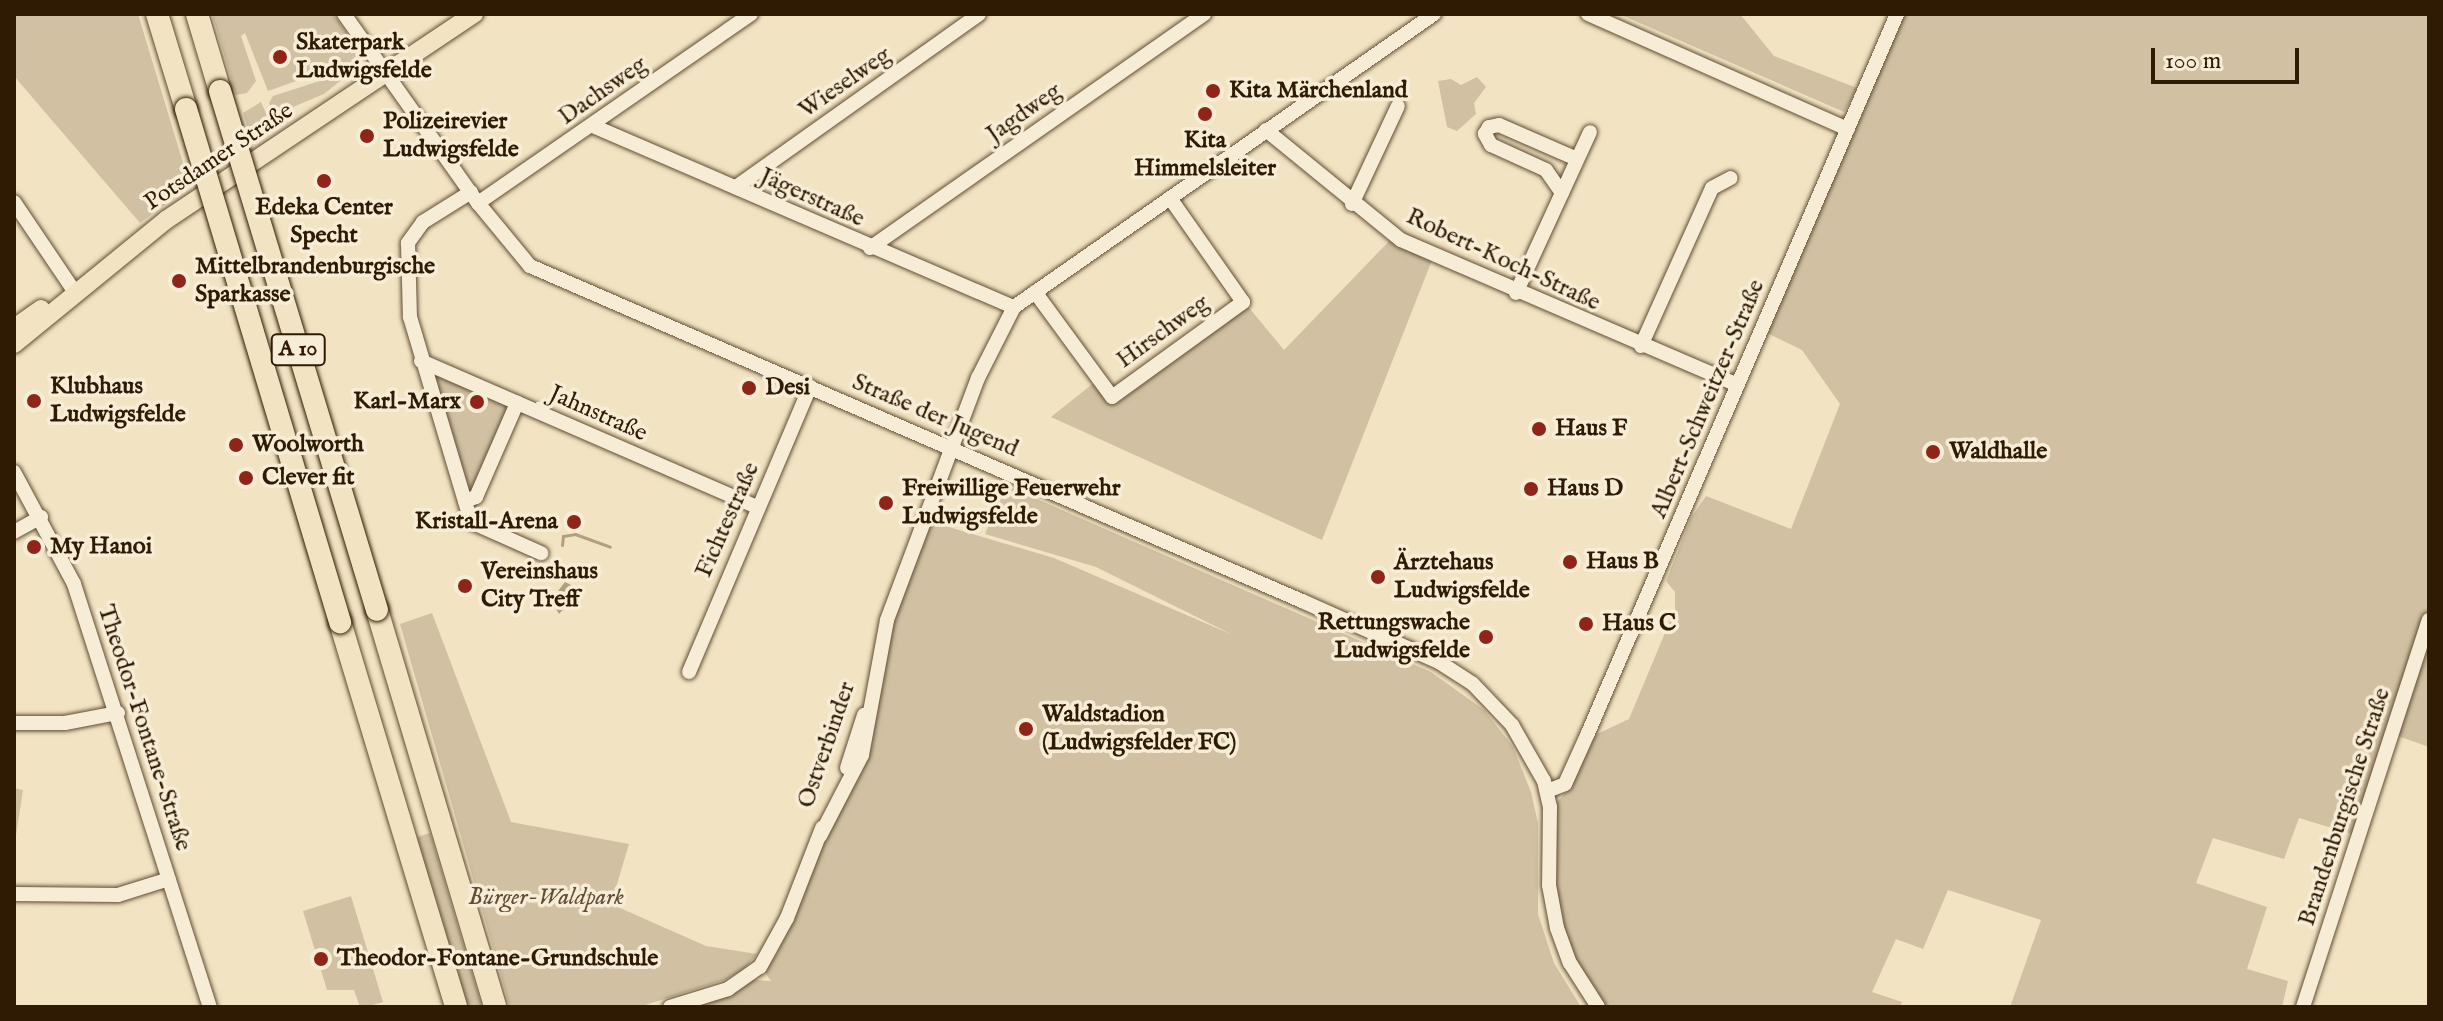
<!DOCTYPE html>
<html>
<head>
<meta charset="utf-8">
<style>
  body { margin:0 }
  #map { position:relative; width:2443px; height:1021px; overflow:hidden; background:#f2e3c2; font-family:"IM FELL English",serif }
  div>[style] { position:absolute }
  .green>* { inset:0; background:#d1c1a2 }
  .water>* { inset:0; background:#b09f81 }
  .stream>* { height:3px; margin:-1.5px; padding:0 1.5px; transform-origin:1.5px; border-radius:1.5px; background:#b09f81 }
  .roads { filter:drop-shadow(0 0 2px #604d34) drop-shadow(0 0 2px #604d34) }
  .minor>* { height:14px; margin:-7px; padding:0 7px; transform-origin:7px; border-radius:7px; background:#f7edd7 }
  .major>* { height:18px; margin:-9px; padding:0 9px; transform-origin:9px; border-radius:9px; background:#f2e3c2 }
  .highway>* { height:22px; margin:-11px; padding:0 11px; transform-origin:11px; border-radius:11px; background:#f2e3c2 }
  .bridges { filter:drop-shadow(0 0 2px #2f1b04) drop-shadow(0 0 2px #2f1b04) }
  .highway-bridge>* { height:22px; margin:-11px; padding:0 11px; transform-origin:11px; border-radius:11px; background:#f2e3c2 }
  .dots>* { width:22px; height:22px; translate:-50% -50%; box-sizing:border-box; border:4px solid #f7edd7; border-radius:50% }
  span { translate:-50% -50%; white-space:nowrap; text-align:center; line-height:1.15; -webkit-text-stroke:7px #f7edd7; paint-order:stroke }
  .shield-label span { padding:2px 6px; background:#f7edd7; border:2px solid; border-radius:6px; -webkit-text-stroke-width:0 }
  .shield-label { font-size:22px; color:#2f1b04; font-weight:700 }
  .poi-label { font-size:24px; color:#2f1b04; font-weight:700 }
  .left { translate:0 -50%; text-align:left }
  .right { translate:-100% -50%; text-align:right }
  .street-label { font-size:24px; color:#2f1b04 }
  .park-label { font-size:24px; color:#604d33; font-style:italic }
  .frame { position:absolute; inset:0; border:16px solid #2f1b04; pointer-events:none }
  .scale { position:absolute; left:2151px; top:48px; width:148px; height:36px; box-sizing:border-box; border:4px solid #2f1b04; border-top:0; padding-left:10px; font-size:24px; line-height:28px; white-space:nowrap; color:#2f1b04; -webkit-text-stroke:6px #f7edd7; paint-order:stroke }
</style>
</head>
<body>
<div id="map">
  <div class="green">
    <i style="clip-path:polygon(14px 14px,138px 14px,190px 186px,140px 223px,14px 76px)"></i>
    <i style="clip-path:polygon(212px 14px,333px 14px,354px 43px,356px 60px,268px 91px,245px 33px,241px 36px,256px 81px,247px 93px,236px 95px)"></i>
    <i style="clip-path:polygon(1619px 14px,1740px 14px,1774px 56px,1857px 88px,1844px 112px)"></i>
    <i style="clip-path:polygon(1898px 14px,2429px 14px,2429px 747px,2392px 734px,2358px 836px,2299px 818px,2284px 859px,2213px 838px,2196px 883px,2267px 907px,2247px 969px,2288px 981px,2282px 1007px,2010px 1007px,2041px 920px,1948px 890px,1923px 949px,1896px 939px,1872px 992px,1902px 1002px,1900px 1007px,1603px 1007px,1574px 961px,1555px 898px,1556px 803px,1570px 788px,1591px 737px,1629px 719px,1675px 609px,1675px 592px,1666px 581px,1691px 518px,1706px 496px,1791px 529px,1840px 404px,1802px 350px,1767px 333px)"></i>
    <i style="clip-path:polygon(354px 70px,324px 94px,274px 115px,269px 103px,273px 96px)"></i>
    <i style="clip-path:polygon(1477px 77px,1486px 87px,1474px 103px,1476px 114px,1457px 131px,1447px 127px,1438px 81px,1451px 79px,1461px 85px)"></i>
    <i style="clip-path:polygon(261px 102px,269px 120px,250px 136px,243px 113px)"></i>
    <i style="clip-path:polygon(1394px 236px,1434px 255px,1322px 540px,1051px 417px,1095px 382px,1111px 401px,1246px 304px,1284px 350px)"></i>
    <i style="clip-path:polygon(433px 372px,510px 408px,475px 488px,465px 486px)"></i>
    <i style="clip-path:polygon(1005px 485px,1431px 672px,1484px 710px,1513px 747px,1531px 792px,1538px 823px,1538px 914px,1554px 963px,1581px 1007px,694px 1007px,753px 980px,771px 981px,764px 971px,777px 953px,825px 837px,865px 763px,893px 620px,932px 522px,1054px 558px,1233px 635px,1096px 567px,985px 534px)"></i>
    <i style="clip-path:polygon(432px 613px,511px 822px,629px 844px,611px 904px,706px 946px,757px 954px,745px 968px,727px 979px,639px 1007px,510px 1007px,400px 624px)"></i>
    <i style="clip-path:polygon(14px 788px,23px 790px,14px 848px)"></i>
    <i style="clip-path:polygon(430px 833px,482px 1007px,465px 1007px,414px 838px)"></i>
    <i style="clip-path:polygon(351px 896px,383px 1002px,366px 1007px,360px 1007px,354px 990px,327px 990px,303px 911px)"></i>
  </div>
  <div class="water">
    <i style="clip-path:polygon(565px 582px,571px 585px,573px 594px,578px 593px,559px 614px,551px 600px,556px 592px,559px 597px,565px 596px,558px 591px)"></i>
  </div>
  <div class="stream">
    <i style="left:562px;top:545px;width:9px;rotate:-84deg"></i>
    <i style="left:563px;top:536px;width:12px;rotate:-9deg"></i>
    <i style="left:575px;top:534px;width:37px;rotate:20deg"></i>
  </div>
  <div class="roads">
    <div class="minor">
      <i style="left:344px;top:14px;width:232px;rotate:54.7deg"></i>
      <i style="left:478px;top:203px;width:82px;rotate:50.5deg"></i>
      <i style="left:530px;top:266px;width:842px;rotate:23.46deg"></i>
      <i style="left:1302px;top:601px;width:150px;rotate:24deg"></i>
      <i style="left:1439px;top:662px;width:40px;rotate:32.9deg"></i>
      <i style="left:1473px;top:684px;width:57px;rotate:46.4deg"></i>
      <i style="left:1512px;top:725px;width:64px;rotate:60.3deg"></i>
      <i style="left:1544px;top:781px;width:27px;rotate:77deg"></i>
      <i style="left:1550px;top:807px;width:78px;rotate:90.7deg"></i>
      <i style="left:1549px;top:885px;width:44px;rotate:79.5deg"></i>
      <i style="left:1557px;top:928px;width:37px;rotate:70deg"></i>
      <i style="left:1570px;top:963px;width:52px;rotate:57.5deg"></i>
      <i style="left:1588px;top:14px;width:284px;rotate:23.9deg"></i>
      <i style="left:593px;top:126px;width:458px;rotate:23.3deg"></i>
      <i style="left:1266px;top:130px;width:174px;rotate:39.2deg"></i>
      <i style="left:1401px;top:240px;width:366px;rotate:23.3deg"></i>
      <i style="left:736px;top:187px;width:298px;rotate:-35.4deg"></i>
      <i style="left:471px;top:192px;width:57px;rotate:148deg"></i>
      <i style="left:423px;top:222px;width:26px;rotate:126deg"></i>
      <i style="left:408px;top:243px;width:74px;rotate:88.5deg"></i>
      <i style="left:410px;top:317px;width:214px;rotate:73.4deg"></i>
      <i style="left:471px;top:522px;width:77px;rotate:23.9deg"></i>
      <i style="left:1562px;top:193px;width:28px;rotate:-125deg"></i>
      <i style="left:1546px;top:170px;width:60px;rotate:-155.6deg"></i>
      <i style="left:1491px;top:145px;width:13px;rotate:-119deg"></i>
      <i style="left:1485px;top:134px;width:8px;rotate:-60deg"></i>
      <i style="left:1489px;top:127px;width:10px;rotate:-11deg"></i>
      <i style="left:1499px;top:125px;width:85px;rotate:23.6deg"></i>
      <i style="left:14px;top:202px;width:107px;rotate:56deg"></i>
      <i style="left:478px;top:203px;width:332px;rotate:-34.7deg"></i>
      <i style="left:1352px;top:204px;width:108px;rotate:-64.9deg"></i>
      <i style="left:870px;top:248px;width:408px;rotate:-35deg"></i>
      <i style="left:1035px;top:292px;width:130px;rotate:53.7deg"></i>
      <i style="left:1112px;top:397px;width:162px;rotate:-35.9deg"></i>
      <i style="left:1243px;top:302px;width:127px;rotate:-125.1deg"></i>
      <i style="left:1516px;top:293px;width:177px;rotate:-65.3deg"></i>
      <i style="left:1641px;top:346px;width:173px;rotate:-65.8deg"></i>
      <i style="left:1712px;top:188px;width:21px;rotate:-28deg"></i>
      <i style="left:421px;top:361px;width:366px;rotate:23.5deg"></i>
      <i style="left:14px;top:472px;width:127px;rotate:61.8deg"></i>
      <i style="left:74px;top:584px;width:444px;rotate:72.2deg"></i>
      <i style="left:465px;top:501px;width:12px;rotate:-20deg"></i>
      <i style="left:476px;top:497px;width:103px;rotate:-66.4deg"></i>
      <i style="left:14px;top:532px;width:31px;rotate:-29deg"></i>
      <i style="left:689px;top:672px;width:310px;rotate:-67deg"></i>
      <i style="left:14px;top:723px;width:51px"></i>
      <i style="left:65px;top:723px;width:54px;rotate:-10.7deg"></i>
      <i style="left:847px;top:768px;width:56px;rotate:-72.2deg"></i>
      <i style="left:1547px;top:791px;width:19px;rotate:-21deg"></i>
      <i style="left:1565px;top:784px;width:56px;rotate:-65.7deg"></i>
      <i style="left:1588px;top:733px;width:783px;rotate:-66.74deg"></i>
      <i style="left:820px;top:836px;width:91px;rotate:-62.6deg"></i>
      <i style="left:862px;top:755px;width:137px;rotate:-79.5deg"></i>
      <i style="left:887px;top:620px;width:259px;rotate:-69.4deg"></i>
      <i style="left:978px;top:378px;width:80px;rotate:-63.1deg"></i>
      <i style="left:1014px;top:307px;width:512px;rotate:-34.9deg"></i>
      <i style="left:14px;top:894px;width:104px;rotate:0.6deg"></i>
      <i style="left:118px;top:895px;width:53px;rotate:-17.4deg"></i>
      <i style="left:670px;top:1007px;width:61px;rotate:-17.2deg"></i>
      <i style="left:728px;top:989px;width:39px;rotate:-35deg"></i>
      <i style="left:760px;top:967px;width:56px;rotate:-61.1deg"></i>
      <i style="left:787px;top:918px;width:97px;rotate:-68.7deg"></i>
      <i style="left:2303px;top:1007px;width:407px;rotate:-72deg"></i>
    </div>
    <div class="major">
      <i style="left:14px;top:328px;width:33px;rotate:-35deg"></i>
      <i style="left:14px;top:344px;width:196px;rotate:-39.2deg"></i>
      <i style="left:166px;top:220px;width:371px;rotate:-33.8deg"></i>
    </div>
    <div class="highway">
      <i style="left:157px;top:14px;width:99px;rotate:73deg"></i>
      <i style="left:197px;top:14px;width:80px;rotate:73.4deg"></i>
      <i style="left:377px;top:610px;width:414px;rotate:73.4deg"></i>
      <i style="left:340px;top:622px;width:402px;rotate:73.2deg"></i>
    </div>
  </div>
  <div class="bridges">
    <div class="highway-bridge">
      <i style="left:220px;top:91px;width:542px;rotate:73.17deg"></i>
      <i style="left:186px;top:109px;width:536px;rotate:73.29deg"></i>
    </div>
  </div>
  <div class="dots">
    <i style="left:280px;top:57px;background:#8f2418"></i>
    <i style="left:1213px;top:91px;background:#8f2418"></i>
    <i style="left:1205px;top:114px;background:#8f2418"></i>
    <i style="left:367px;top:136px;background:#8f2418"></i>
    <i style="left:324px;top:181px;background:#8f2418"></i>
    <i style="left:179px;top:281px;background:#8f2418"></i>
    <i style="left:749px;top:388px;background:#8f2418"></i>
    <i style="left:34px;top:401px;background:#8f2418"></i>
    <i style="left:477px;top:402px;background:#8f2418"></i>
    <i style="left:1539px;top:429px;background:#8f2418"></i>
    <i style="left:236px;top:445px;background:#8f2418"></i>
    <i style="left:1933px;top:452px;background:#8f2418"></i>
    <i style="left:246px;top:478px;background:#8f2418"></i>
    <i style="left:1531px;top:489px;background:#8f2418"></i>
    <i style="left:886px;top:503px;background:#8f2418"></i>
    <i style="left:574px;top:522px;background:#8f2418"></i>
    <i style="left:34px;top:547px;background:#8f2418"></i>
    <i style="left:1570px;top:562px;background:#8f2418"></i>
    <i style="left:1378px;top:577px;background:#8f2418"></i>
    <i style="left:465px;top:586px;background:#8f2418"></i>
    <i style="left:1586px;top:624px;background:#8f2418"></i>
    <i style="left:1486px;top:637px;background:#8f2418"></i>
    <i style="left:1026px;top:729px;background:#8f2418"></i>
    <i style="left:321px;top:959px;background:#8f2418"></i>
  </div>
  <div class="shield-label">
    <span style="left:298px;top:350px">A 10</span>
  </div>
  <div class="poi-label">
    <span class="left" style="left:296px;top:57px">Skaterpark<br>Ludwigsfelde</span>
    <span class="left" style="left:1229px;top:91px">Kita Märchenland</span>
    <span class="left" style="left:383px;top:136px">Polizeirevier<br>Ludwigsfelde</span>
    <span style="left:1205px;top:155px">Kita<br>Himmelsleiter</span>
    <span style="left:324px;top:222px">Edeka Center<br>Specht</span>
    <span class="left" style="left:195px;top:281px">Mittelbrandenburgische<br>Sparkasse</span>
    <span class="left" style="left:50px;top:401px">Klubhaus<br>Ludwigsfelde</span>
    <span class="left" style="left:765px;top:388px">Desi</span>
    <span class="right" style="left:461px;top:402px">Karl-Marx</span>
    <span class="left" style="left:1555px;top:429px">Haus F</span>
    <span class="left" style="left:252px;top:445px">Woolworth</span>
    <span class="left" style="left:1949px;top:452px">Waldhalle</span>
    <span class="left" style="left:262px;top:478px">Clever fit</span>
    <span class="left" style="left:902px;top:503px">Freiwillige Feuerwehr<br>Ludwigsfelde</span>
    <span class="left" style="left:1547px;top:489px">Haus D</span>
    <span class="right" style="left:558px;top:522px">Kristall-Arena</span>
    <span class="left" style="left:50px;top:547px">My Hanoi</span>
    <span class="left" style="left:1586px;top:562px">Haus B</span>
    <span class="left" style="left:1394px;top:577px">Ärztehaus<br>Ludwigsfelde</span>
    <span class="left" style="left:481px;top:586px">Vereinshaus<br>City Treff</span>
    <span class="right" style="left:1470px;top:637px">Rettungswache<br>Ludwigsfelde</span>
    <span class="left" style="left:1602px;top:624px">Haus C</span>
    <span class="left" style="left:1042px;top:729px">Waldstadion<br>(Ludwigsfelder FC)</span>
    <span class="left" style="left:337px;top:959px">Theodor-Fontane-Grundschule</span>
  </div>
  <div class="street-label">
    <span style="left:845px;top:83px;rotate:-35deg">Wieselweg</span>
    <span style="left:603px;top:91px;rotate:-35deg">Dachsweg</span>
    <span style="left:1024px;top:113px;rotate:-35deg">Jagdweg</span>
    <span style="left:219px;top:157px;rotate:-34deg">Potsdamer Straße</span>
    <span style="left:812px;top:198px;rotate:24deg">Jägerstraße</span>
    <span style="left:1503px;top:260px;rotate:25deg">Robert-Koch-Straße</span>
    <span style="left:1163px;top:332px;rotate:-36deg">Hirschweg</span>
    <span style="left:1708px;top:399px;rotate:-67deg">Albert-Schweitzer-Straße</span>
    <span style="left:598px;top:414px;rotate:24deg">Jahnstraße</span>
    <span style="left:935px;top:416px;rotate:23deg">Straße der Jugend</span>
    <span style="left:728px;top:520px;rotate:-66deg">Fichtestraße</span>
    <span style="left:144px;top:728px;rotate:72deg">Theodor-Fontane-Straße</span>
    <span style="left:827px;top:745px;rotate:-71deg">Ostverbinder</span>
    <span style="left:2345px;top:807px;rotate:-72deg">Brandenburgische Straße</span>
  </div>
  <div class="park-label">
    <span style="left:546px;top:898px">Bürger-Waldpark</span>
  </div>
  <div class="frame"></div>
  <div class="scale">100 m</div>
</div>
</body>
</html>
